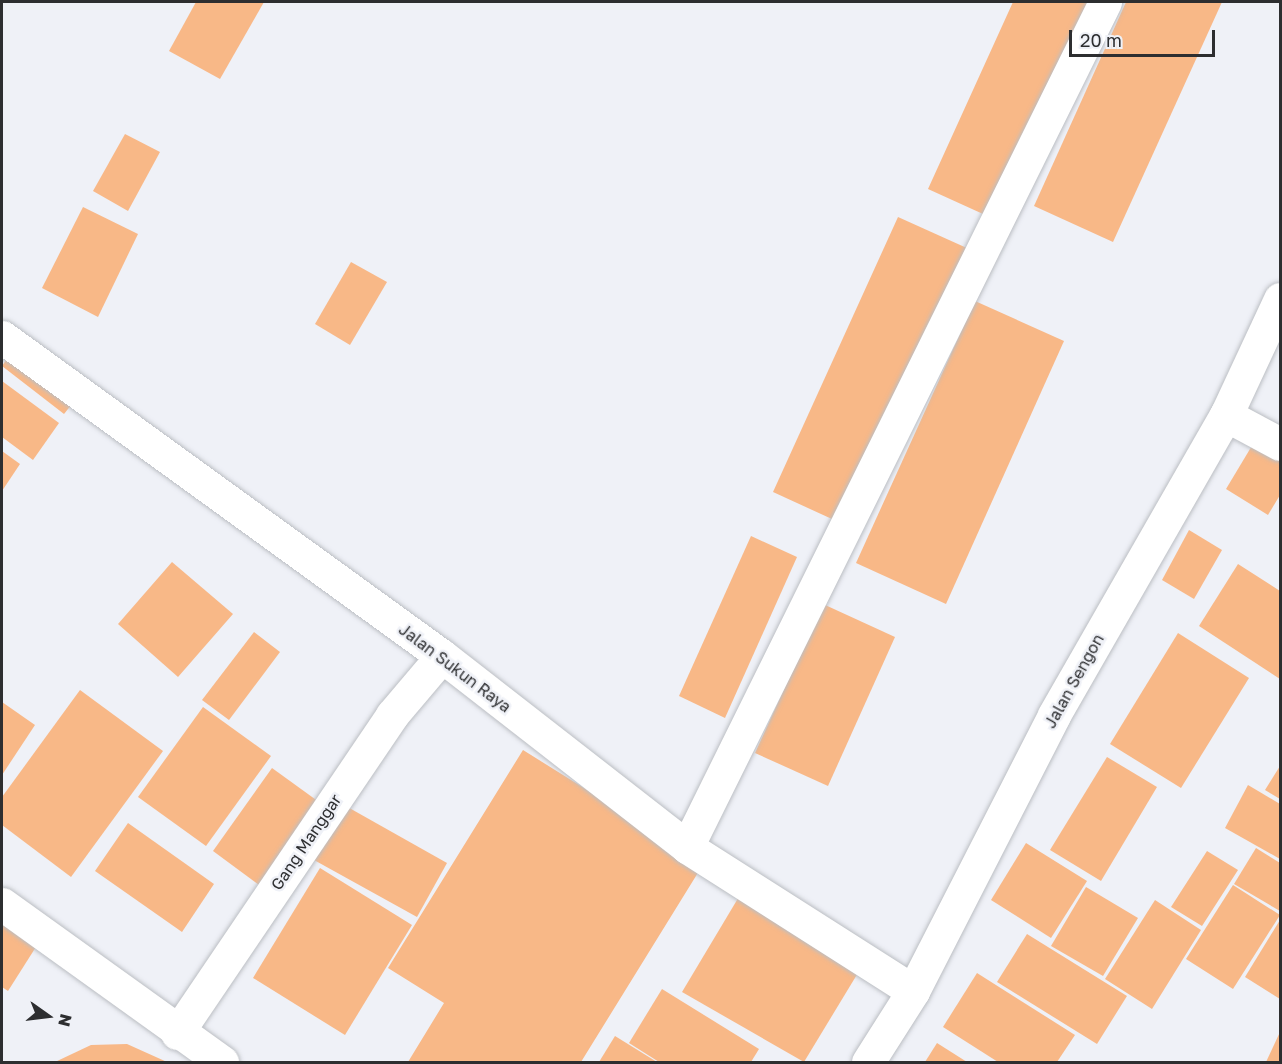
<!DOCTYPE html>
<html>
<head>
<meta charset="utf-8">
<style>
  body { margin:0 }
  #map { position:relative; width:1282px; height:1064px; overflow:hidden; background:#eff1f7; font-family:"Golos Text",sans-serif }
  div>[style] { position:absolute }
  .building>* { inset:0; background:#f8b887 }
  .roads { filter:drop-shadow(0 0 2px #bbbec3) drop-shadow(0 0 2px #bbbec3) }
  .minor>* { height:33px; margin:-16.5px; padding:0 16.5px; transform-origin:16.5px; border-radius:16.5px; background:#fff }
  span { translate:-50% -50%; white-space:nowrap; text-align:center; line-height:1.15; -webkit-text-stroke:5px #eff1f7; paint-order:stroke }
  .street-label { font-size:16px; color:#2d2e30 }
  .frame { position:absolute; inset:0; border:3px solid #2d2e30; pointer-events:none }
  .north { position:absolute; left:18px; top:986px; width:60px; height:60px; -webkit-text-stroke:4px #eff1f7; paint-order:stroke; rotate:104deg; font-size:16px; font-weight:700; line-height:24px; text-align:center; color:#2d2e30 }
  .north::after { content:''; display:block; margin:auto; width:21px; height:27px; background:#2d2e30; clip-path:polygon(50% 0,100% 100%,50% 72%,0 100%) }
  .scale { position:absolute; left:1069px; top:30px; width:146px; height:27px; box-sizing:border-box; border:3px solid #2d2e30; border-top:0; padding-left:8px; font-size:18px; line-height:21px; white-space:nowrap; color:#2d2e30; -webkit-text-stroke:4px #eff1f7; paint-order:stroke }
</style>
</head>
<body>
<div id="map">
  <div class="building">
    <i style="clip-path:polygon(196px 2px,264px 2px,220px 79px,169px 51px)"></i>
    <i style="clip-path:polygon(1013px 2px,1093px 2px,994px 219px,928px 189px)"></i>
    <i style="clip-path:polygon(1126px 2px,1222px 2px,1113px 242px,1034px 206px)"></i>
    <i style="clip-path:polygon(125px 134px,160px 152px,128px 211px,93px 191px)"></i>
    <i style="clip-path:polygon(83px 207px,138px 234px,98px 317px,42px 288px)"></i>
    <i style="clip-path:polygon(898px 217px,969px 249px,845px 525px,773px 492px)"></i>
    <i style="clip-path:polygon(351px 262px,387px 282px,350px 345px,315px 324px)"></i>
    <i style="clip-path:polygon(975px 301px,1064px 341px,946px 604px,856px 563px)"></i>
    <i style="clip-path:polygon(13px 350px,76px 399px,64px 414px,2px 366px)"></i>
    <i style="clip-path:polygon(2px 381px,59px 423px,33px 460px,2px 437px)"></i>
    <i style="clip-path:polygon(1256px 439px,1280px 454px,1280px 495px,1268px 515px,1226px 489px)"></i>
    <i style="clip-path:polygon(2px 451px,20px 464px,2px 491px)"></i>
    <i style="clip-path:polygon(1189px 530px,1222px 550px,1194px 599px,1162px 580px)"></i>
    <i style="clip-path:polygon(751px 536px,797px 557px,725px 718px,679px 696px)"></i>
    <i style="clip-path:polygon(172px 562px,233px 614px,178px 677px,118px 624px)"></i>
    <i style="clip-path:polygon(1238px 564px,1280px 591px,1280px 679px,1199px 626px)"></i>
    <i style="clip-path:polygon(823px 604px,895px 637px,828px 786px,755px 753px)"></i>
    <i style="clip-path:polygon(254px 632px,280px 652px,229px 720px,202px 700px)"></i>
    <i style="clip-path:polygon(1178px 633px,1249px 678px,1181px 788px,1110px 744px)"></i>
    <i style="clip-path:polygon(80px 690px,163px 751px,71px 877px,2px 825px,2px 797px)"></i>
    <i style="clip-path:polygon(2px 702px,35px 725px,2px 775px)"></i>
    <i style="clip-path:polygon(203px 707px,271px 756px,206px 846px,138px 797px)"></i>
    <i style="clip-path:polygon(523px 750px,704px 863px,581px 1062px,408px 1062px,444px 1003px,388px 968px)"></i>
    <i style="clip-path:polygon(1107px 757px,1157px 787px,1101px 881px,1050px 850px)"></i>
    <i style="clip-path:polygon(1280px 766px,1280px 799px,1265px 790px)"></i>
    <i style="clip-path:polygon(272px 768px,319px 802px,259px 885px,213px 851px)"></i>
    <i style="clip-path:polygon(1248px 785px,1280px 804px,1280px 859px,1225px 828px)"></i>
    <i style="clip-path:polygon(344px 805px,447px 863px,417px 917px,314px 860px)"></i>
    <i style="clip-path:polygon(128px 823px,214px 884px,182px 932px,95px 871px)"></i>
    <i style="clip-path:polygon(1026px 843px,1087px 881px,1051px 938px,991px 900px)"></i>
    <i style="clip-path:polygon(1256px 848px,1280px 863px,1280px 911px,1234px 884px)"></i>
    <i style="clip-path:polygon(1207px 851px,1238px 870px,1202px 926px,1171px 907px)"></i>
    <i style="clip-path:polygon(320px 868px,412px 925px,345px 1035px,253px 978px)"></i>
    <i style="clip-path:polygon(1233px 885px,1280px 915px,1233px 989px,1186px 959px)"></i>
    <i style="clip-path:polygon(1086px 887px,1138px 918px,1103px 976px,1051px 946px)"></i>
    <i style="clip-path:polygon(743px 890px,864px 963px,804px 1062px,682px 992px)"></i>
    <i style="clip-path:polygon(1155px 900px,1201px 930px,1152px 1009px,1105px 979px)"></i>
    <i style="clip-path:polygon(2px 913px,41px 939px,8px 991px,2px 987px)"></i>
    <i style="clip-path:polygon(1280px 920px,1280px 999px,1245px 977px)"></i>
    <i style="clip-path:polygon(1027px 934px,1127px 996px,1097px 1044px,997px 982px)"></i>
    <i style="clip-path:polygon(977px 973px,1075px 1035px,1057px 1062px,998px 1062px,943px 1027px)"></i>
    <i style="clip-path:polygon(662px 989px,759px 1049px,751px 1062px,659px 1062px,629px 1043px)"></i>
    <i style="clip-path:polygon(1280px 1032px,1280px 1062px,1266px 1062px)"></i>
    <i style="clip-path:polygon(615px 1036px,657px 1062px,599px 1062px)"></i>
    <i style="clip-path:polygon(937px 1043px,967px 1062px,925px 1062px)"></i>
    <i style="clip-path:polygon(127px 1044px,167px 1062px,55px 1062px,91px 1045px)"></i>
  </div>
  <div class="roads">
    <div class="minor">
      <i style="left:2px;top:337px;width:543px;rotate:35.94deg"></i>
      <i style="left:442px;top:656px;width:311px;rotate:37.9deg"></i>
      <i style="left:687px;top:847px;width:268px;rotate:32.5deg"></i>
      <i style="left:1226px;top:415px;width:61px;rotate:28.2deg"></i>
      <i style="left:687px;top:847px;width:943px;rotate:-63.68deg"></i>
      <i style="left:2px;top:904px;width:271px;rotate:35.7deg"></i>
      <i style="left:177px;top:1033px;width:384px;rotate:-55.9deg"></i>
      <i style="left:392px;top:715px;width:77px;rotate:-49.7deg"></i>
      <i style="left:868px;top:1062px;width:84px;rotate:-57.6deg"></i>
      <i style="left:913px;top:991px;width:310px;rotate:-62.9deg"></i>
      <i style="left:1054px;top:715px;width:346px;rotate:-60.2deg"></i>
      <i style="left:1226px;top:415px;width:128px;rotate:-65deg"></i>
    </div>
  </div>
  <div class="street-label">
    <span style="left:455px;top:668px;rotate:37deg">Jalan Sukun Raya</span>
    <span style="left:1074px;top:681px;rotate:-61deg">Jalan Sengon</span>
    <span style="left:306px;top:842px;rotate:-56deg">Gang Manggar</span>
  </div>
  <div class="frame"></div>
  <div class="north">N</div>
  <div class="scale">20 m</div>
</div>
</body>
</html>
